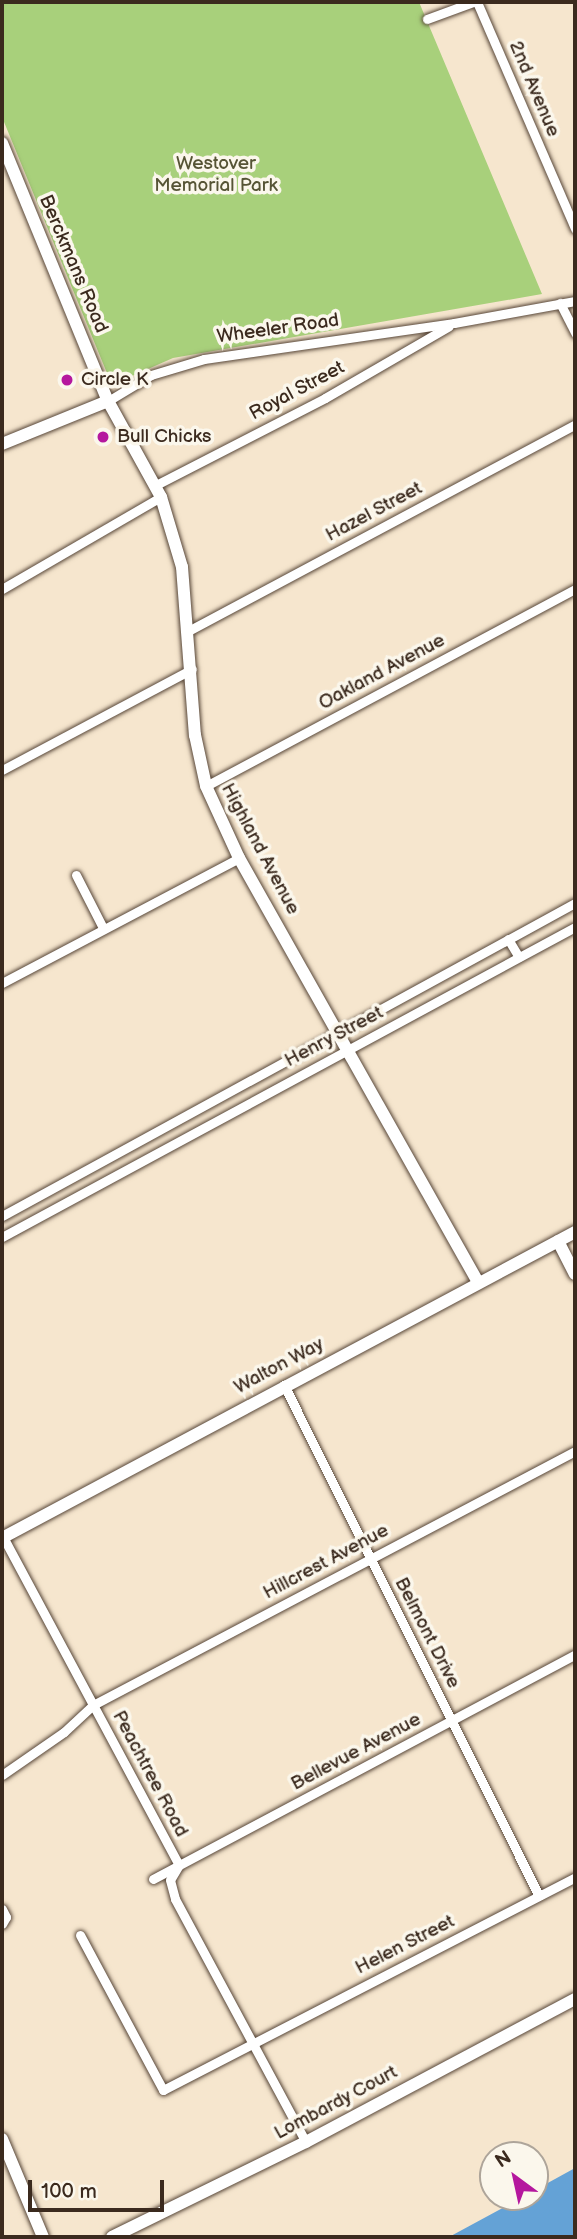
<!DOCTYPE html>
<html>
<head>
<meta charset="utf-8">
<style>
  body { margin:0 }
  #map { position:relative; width:577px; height:2239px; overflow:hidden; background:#f6e6ce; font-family:"Balsamiq Sans",sans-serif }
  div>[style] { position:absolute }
  .green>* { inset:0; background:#a8d07b }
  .water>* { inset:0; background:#64a2d6 }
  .roads { filter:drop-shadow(0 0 2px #574638) drop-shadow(0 0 2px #574638) }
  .minor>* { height:9px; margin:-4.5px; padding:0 4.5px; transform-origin:4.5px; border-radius:4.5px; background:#fff }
  .tertiary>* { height:12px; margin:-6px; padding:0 6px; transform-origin:6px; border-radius:6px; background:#fff }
  .secondary>* { height:12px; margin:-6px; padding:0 6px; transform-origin:6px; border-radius:6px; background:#fff }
  .dots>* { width:19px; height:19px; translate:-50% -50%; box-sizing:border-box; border:4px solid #fbf7ec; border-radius:50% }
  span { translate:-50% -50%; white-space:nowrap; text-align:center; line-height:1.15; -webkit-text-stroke:7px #fbf7ec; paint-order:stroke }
  .street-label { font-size:19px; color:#3b2a1e }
  .park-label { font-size:19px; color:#565435 }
  .poi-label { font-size:19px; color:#3b2a1e }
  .left { translate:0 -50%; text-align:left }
  .frame { position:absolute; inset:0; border:4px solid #3b2a1e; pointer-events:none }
  .north { position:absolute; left:479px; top:2141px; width:70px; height:70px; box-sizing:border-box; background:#fbf7ec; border:2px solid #aea59a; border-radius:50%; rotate:327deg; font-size:19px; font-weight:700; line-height:28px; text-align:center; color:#3b2a1e }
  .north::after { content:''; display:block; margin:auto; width:24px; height:32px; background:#b5179e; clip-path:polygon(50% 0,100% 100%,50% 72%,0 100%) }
  .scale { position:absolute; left:28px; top:2180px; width:136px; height:32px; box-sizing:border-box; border:4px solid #3b2a1e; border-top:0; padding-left:9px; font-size:21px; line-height:24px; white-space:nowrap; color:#3b2a1e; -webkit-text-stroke:5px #fbf7ec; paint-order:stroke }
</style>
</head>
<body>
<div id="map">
  <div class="green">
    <i style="clip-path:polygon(2px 2px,419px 2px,542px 294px,173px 358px,123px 380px,109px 378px,2px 117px)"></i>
  </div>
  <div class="water">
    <i style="clip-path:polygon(575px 2168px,575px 2237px,449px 2237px,523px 2197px,535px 2197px,535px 2190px)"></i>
  </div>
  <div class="roads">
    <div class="minor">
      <i style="left:477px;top:2px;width:247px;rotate:66.6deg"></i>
      <i style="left:427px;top:19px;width:49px;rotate:-20.3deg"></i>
      <i style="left:560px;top:303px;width:34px;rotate:63deg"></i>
      <i style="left:108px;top:401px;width:50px;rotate:-31.2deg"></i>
      <i style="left:151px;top:375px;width:55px;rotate:-16.8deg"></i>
      <i style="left:204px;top:359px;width:253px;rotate:-8.2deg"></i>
      <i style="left:454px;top:323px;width:123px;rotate:-10.3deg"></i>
      <i style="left:154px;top:486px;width:192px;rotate:-27.2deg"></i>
      <i style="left:325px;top:398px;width:143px;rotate:-30.1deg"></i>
      <i style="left:2px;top:589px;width:184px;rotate:-30.1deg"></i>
      <i style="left:190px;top:630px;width:437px;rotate:-28.1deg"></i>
      <i style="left:2px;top:770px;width:215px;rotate:-28deg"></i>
      <i style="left:206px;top:786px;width:418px;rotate:-28.1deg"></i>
      <i style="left:76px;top:875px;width:59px;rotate:63deg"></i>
      <i style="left:508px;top:939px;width:21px;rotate:59deg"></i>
      <i style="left:2px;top:983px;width:268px;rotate:-27.8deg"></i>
      <i style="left:2px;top:1216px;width:653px;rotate:-28.65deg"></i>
      <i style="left:2px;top:1237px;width:651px;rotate:-28.41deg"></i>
      <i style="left:284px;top:1385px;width:571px;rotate:63.48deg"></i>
      <i style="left:2px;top:1535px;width:374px;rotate:61.8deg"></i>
      <i style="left:179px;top:1865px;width:17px;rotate:121deg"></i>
      <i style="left:170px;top:1880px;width:20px;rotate:75deg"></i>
      <i style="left:175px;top:1899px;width:276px;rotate:61.7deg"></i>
      <i style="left:2px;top:1775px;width:75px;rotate:-34.7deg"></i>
      <i style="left:64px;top:1732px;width:40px;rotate:-43deg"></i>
      <i style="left:93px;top:1705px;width:545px;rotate:-27.79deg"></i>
      <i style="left:153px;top:1879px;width:478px;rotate:-28deg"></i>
      <i style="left:2px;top:1909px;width:9px;rotate:63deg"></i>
      <i style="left:6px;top:1917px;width:8px;rotate:120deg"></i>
      <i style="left:80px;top:1935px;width:176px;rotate:61.8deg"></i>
      <i style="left:163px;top:2090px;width:464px;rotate:-27.3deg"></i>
    </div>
    <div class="tertiary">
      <i style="left:2px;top:444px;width:114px;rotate:-22.1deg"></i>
      <i style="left:2px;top:2139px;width:106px;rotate:67.3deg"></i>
      <i style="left:112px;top:2237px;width:216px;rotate:-26.1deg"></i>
      <i style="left:306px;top:2142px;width:305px;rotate:-28deg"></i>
    </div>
    <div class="secondary">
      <i style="left:2px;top:143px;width:279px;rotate:67.7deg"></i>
      <i style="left:108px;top:401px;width:110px;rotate:61.1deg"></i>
      <i style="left:161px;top:497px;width:73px;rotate:73.3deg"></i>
      <i style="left:182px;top:567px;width:169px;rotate:85.6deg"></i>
      <i style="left:195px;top:735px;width:52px;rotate:77.8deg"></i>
      <i style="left:206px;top:786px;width:79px;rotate:65.4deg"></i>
      <i style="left:239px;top:858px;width:487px;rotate:60.6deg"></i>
      <i style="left:558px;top:1241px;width:37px;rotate:63deg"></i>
      <i style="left:2px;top:1538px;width:650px;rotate:-28.1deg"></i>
    </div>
  </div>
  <div class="dots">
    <i style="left:67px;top:380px;background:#b5179e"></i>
    <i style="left:103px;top:437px;background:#b5179e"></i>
  </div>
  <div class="street-label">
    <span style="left:534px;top:89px;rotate:67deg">2nd Avenue</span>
    <span style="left:73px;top:264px;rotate:67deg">Berckmans Road</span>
    <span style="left:278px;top:329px;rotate:-8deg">Wheeler Road</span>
    <span style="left:297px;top:391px;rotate:-28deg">Royal Street</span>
    <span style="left:374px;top:512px;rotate:-28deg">Hazel Street</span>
    <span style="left:382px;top:672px;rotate:-28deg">Oakland Avenue</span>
    <span style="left:260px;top:849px;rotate:62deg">Highland Avenue</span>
    <span style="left:334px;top:1037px;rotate:-28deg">Henry Street</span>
    <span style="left:279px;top:1366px;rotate:-28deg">Walton Way</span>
    <span style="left:326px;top:1562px;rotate:-28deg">Hillcrest Avenue</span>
    <span style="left:427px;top:1633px;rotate:63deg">Belmont Drive</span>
    <span style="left:356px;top:1752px;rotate:-28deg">Bellevue Avenue</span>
    <span style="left:150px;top:1774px;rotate:62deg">Peachtree Road</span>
    <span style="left:405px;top:1945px;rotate:-27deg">Helen Street</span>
    <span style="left:336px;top:2103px;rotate:-28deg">Lombardy Court</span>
  </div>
  <div class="park-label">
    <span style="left:216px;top:175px">Westover<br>Memorial Park</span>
  </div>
  <div class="poi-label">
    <span class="left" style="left:81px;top:380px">Circle K</span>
    <span class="left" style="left:117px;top:437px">Bull Chicks</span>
  </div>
  <div class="frame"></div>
  <div class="north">N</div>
  <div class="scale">100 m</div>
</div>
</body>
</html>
